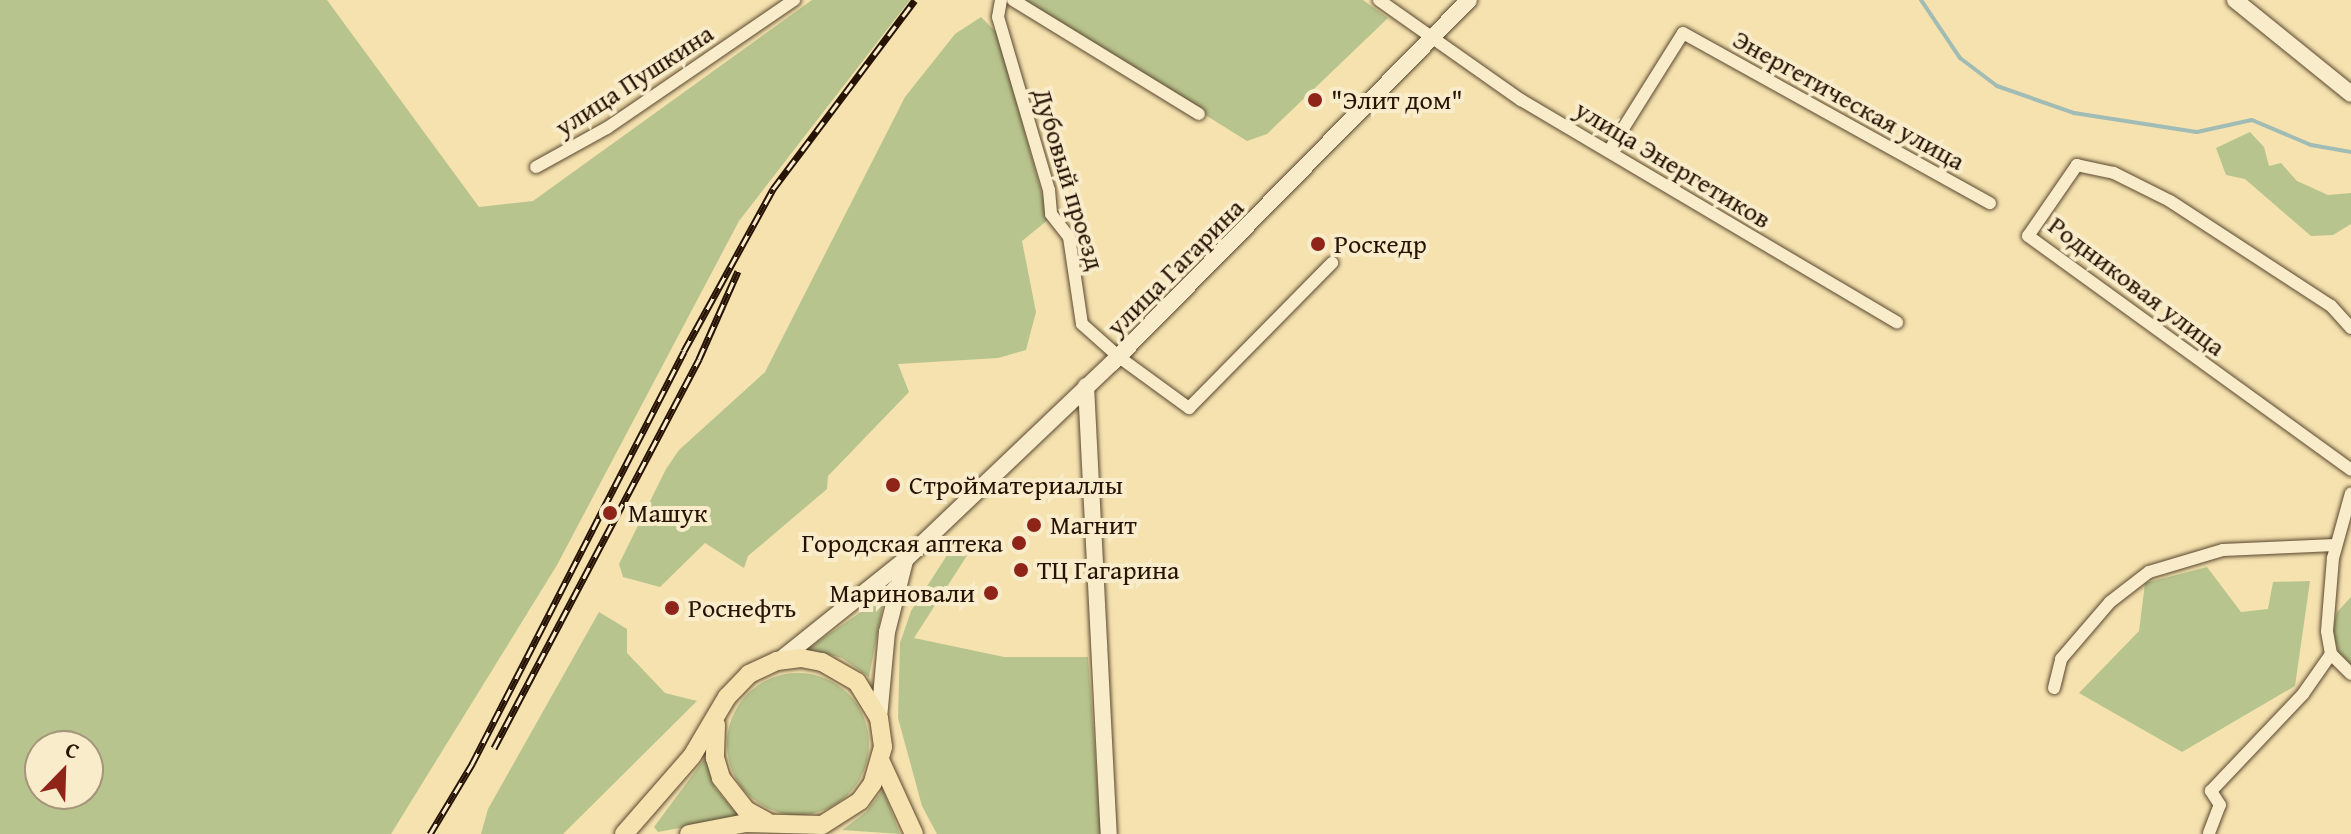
<!DOCTYPE html>
<html>
<head>
<meta charset="utf-8">
<style>
  body { margin:0 }
  #map { position:relative; width:2351px; height:834px; overflow:hidden; background:#f5e2af; font-family:"Gentium Book Plus",serif }
  div>[style] { position:absolute }
  .green>* { inset:0; background:#b8c48d }
  .round { border-radius:50% }
  .stream>* { height:4px; margin:-2px; padding:0 2px; transform-origin:2px; border-radius:2px; background:#a0bcb5 }
  .roads { filter:drop-shadow(0 0 2px #5a472e) drop-shadow(0 0 2px #5a472e) }
  .street>* { height:12px; margin:-6px; padding:0 6px; transform-origin:6px; border-radius:6px; background:#f8eccb }
  .secondary>* { height:16px; margin:-8px; padding:0 8px; transform-origin:8px; border-radius:8px; background:#f8eccb }
  .primary>* { height:18px; margin:-9px; padding:0 9px; transform-origin:9px; border-radius:9px; background:#f5e2af }
  .rail>* { height:7px; margin-top:-3.5px; transform-origin:0; background:repeating-linear-gradient(90deg,#f8eccb 0 12px,#271303 0 24px); box-sizing:border-box; border-block:2px solid #271303 }
  .dots>* { width:22px; height:22px; translate:-50% -50%; box-sizing:border-box; border:4px solid #f8eccb; border-radius:50% }
  span { translate:-50% -50%; white-space:nowrap; text-align:center; line-height:1.15; -webkit-text-stroke:8px #f8eccb; paint-order:stroke }
  .street-label { font-size:26px; color:#271303 }
  .poi-label { font-size:26px; color:#271303 }
  .left { translate:0 -50%; text-align:left }
  .right { translate:-100% -50%; text-align:right }
  .north { position:absolute; left:24px; top:730px; width:80px; height:80px; box-sizing:border-box; background:#f8eccb; border:2px solid #a4957b; border-radius:50%; rotate:23deg; font-size:22px; font-weight:700; line-height:32px; text-align:center; color:#271303 }
  .north::after { content:''; display:block; margin:auto; width:28px; height:36px; background:#8f2418; clip-path:polygon(50% 0,100% 100%,50% 72%,0 100%) }
</style>
</head>
<body>
<div id="map">
  <div class="green">
    <i style="clip-path:polygon(evenodd,0 0,327px 0,479px 207px,533px 201px,812px 0,910px 0,739px 221px,557px 565px,391px 834px,0 834px,0 0,40px 746px,88px 746px,88px 794px,40px 794px,40px 746px)"></i>
    <i style="clip-path:polygon(1021px 0,1363px 0,1388px 18px,1267px 134px,1247px 141px)"></i>
    <i style="clip-path:polygon(981px 17px,997px 33px,1049px 219px,1022px 241px,1036px 312px,1026px 350px,998px 358px,898px 364px,909px 392px,828px 476px,827px 489px,748px 556px,744px 568px,705px 543px,660px 587px,623px 577px,619px 564px,666px 469px,679px 450px,765px 372px,905px 97px,955px 34px)"></i>
    <i style="clip-path:polygon(2250px 132px,2264px 147px,2269px 166px,2281px 163px,2297px 181px,2328px 195px,2351px 193px,2351px 224px,2333px 235px,2311px 236px,2245px 179px,2226px 175px,2216px 148px)"></i>
    <i style="clip-path:polygon(953px 546px,968px 554px,914px 638px,1004px 657px,1088px 657px,1101px 834px,937px 834px,922px 806px,898px 718px,900px 643px,911px 611px)"></i>
    <i style="clip-path:polygon(2207px 567px,2241px 612px,2268px 609px,2273px 582px,2310px 581px,2295px 686px,2182px 752px,2079px 693px,2139px 631px,2145px 583px)"></i>
    <i style="clip-path:polygon(2351px 597px,2351px 665px,2339px 653px,2332px 631px,2337px 612px)"></i>
    <i style="clip-path:polygon(877px 601px,883px 604px,869px 677px,842px 658px,807px 649px)"></i>
    <i style="clip-path:polygon(599px 612px,627px 629px,627px 653px,665px 693px,697px 701px,563px 834px,481px 834px,488px 809px)"></i>
    <i class="round" style="left:727px;top:673px;width:142px;height:142px"></i>
    <i style="clip-path:polygon(705px 758px,715px 788px,739px 817px,658px 832px,654px 827px)"></i>
    <i style="clip-path:polygon(883px 790px,900px 834px,842px 830px,866px 812px)"></i>
  </div>
  <div class="stream">
    <i style="left:1921px;top:0;width:70px;rotate:56.1deg"></i>
    <i style="left:1960px;top:58px;width:46px;rotate:37.1deg"></i>
    <i style="left:1997px;top:86px;width:82px;rotate:19.3deg"></i>
    <i style="left:2074px;top:113px;width:124px;rotate:8.8deg"></i>
    <i style="left:2197px;top:132px;width:56px;rotate:-12.3deg"></i>
    <i style="left:2252px;top:120px;width:64px;rotate:23deg"></i>
    <i style="left:2311px;top:145px;width:41px;rotate:9.9deg"></i>
  </div>
  <div class="roads">
    <div class="street">
      <i style="left:1001px;top:0;width:17px;rotate:100deg"></i>
      <i style="left:998px;top:17px;width:180px;rotate:73.6deg"></i>
      <i style="left:1049px;top:190px;width:24px;rotate:85deg"></i>
      <i style="left:1051px;top:214px;width:29px;rotate:52deg"></i>
      <i style="left:1069px;top:237px;width:88px;rotate:81.5deg"></i>
      <i style="left:1082px;top:324px;width:50px;rotate:41.7deg"></i>
      <i style="left:1119px;top:357px;width:87px;rotate:36.1deg"></i>
      <i style="left:1189px;top:408px;width:204px;rotate:-45.4deg"></i>
      <i style="left:1013px;top:0;width:218px;rotate:31.5deg"></i>
      <i style="left:1379px;top:0;width:174px;rotate:35.2deg"></i>
      <i style="left:1521px;top:100px;width:437px;rotate:30.6deg"></i>
      <i style="left:1609px;top:151px;width:139px;rotate:-57.9deg"></i>
      <i style="left:1683px;top:33px;width:351px;rotate:29deg"></i>
      <i style="left:536px;top:167px;width:81px;rotate:-28.8deg"></i>
      <i style="left:607px;top:128px;width:227px;rotate:-34.4deg"></i>
      <i style="left:2351px;top:328px;width:30px;rotate:-132deg"></i>
      <i style="left:2331px;top:306px;width:192px;rotate:-146.9deg"></i>
      <i style="left:2170px;top:201px;width:63px;rotate:-153.4deg"></i>
      <i style="left:2114px;top:173px;width:38px;rotate:-168deg"></i>
      <i style="left:2077px;top:165px;width:86px;rotate:124.6deg"></i>
      <i style="left:2028px;top:236px;width:399px;rotate:35.9deg"></i>
      <i style="left:2331px;top:654px;width:28px;rotate:45deg"></i>
      <i style="left:2054px;top:688px;width:30px;rotate:-76deg"></i>
      <i style="left:2061px;top:659px;width:75px;rotate:-49.3deg"></i>
      <i style="left:2110px;top:602px;width:49px;rotate:-37.6deg"></i>
      <i style="left:2149px;top:572px;width:77px;rotate:-16.6deg"></i>
      <i style="left:2223px;top:550px;width:112px;rotate:-2.6deg"></i>
      <i style="left:2209px;top:833px;width:30px;rotate:-69deg"></i>
      <i style="left:2220px;top:805px;width:17px;rotate:-123deg"></i>
      <i style="left:2211px;top:791px;width:134px;rotate:-46.5deg"></i>
      <i style="left:2303px;top:694px;width:49px;rotate:-55deg"></i>
      <i style="left:2331px;top:654px;width:23px;rotate:-100deg"></i>
      <i style="left:2327px;top:631px;width:73px;rotate:-85.3deg"></i>
      <i style="left:2333px;top:558px;width:67px;rotate:-74.5deg"></i>
    </div>
    <div class="secondary">
      <i style="left:2235px;top:0;width:149px;rotate:39deg"></i>
      <i style="left:1086px;top:386px;width:449px;rotate:87.1deg"></i>
      <i style="left:780px;top:660px;width:161px;rotate:-38.7deg"></i>
      <i style="left:906px;top:559px;width:284px;rotate:-43.6deg"></i>
      <i style="left:1112px;top:363px;width:509px;rotate:-45.48deg"></i>
      <i style="left:879px;top:718px;width:86px;rotate:-84.7deg"></i>
      <i style="left:887px;top:632px;width:73px;rotate:-75.8deg"></i>
    </div>
    <div class="primary">
      <i style="left:716px;top:725px;width:33px;rotate:92deg"></i>
      <i style="left:715px;top:758px;width:21px;rotate:73deg"></i>
      <i style="left:721px;top:778px;width:41px;rotate:52deg"></i>
      <i style="left:746px;top:810px;width:23px;rotate:29deg"></i>
      <i style="left:881px;top:762px;width:79px;rotate:65.4deg"></i>
      <i style="left:624px;top:834px;width:103px;rotate:-48.9deg"></i>
      <i style="left:692px;top:756px;width:69px;rotate:-59.3deg"></i>
      <i style="left:727px;top:697px;width:32px;rotate:-46deg"></i>
      <i style="left:749px;top:674px;width:31px;rotate:-25deg"></i>
      <i style="left:777px;top:661px;width:24px;rotate:-7deg"></i>
      <i style="left:801px;top:658px;width:21px;rotate:11deg"></i>
      <i style="left:822px;top:662px;width:40px;rotate:29.7deg"></i>
      <i style="left:857px;top:682px;width:42px;rotate:58.6deg"></i>
      <i style="left:879px;top:718px;width:29px;rotate:82deg"></i>
      <i style="left:883px;top:747px;width:37px;rotate:106deg"></i>
      <i style="left:873px;top:783px;width:22px;rotate:126deg"></i>
      <i style="left:860px;top:801px;width:45px;rotate:147.7deg"></i>
      <i style="left:822px;top:825px;width:76px;rotate:-178.5deg"></i>
      <i style="left:746px;top:823px;width:58px;rotate:169.1deg"></i>
    </div>
  </div>
  <div class="rail">
    <i style="left:494px;top:748px;width:440px;rotate:-62.2deg"></i>
    <i style="left:699px;top:359px;width:96px;rotate:-66.1deg"></i>
    <i style="left:430px;top:834px;width:82px;rotate:-59deg"></i>
    <i style="left:472px;top:764px;width:464px;rotate:-62.8deg"></i>
    <i style="left:684px;top:351px;width:185px;rotate:-61.2deg"></i>
    <i style="left:773px;top:189px;width:236px;rotate:-53.1deg"></i>
  </div>
  <div class="dots">
    <i style="left:1315px;top:100px;background:#8f2418"></i>
    <i style="left:1318px;top:244px;background:#8f2418"></i>
    <i style="left:893px;top:485px;background:#8f2418"></i>
    <i style="left:610px;top:513px;background:#8f2418"></i>
    <i style="left:1034px;top:525px;background:#8f2418"></i>
    <i style="left:1019px;top:543px;background:#8f2418"></i>
    <i style="left:1021px;top:570px;background:#8f2418"></i>
    <i style="left:991px;top:593px;background:#8f2418"></i>
    <i style="left:672px;top:608px;background:#8f2418"></i>
  </div>
  <div class="street-label">
    <span style="left:634px;top:80px;rotate:-33deg">улица Пушкина</span>
    <span style="left:1849px;top:100px;rotate:29deg">Энергетическая улица</span>
    <span style="left:1673px;top:164px;rotate:31deg">улица Энергетиков</span>
    <span style="left:1069px;top:179px;rotate:73deg">Дубовый проезд</span>
    <span style="left:1175px;top:267px;rotate:-45deg">улица Гагарина</span>
    <span style="left:2137px;top:286px;rotate:37deg">Родниковая улица</span>
  </div>
  <div class="poi-label">
    <span class="left" style="left:1331px;top:100px">"Элит дом"</span>
    <span class="left" style="left:1334px;top:244px">Роскедр</span>
    <span class="left" style="left:909px;top:485px">Стройматериаллы</span>
    <span class="left" style="left:628px;top:513px">Машук</span>
    <span class="left" style="left:1050px;top:525px">Магнит</span>
    <span class="right" style="left:1003px;top:543px">Городская аптека</span>
    <span class="left" style="left:1037px;top:570px">ТЦ Гагарина</span>
    <span class="right" style="left:975px;top:593px">Мариновали</span>
    <span class="left" style="left:688px;top:608px">Роснефть</span>
  </div>
  <div class="north">С</div>
</div>
</body>
</html>
